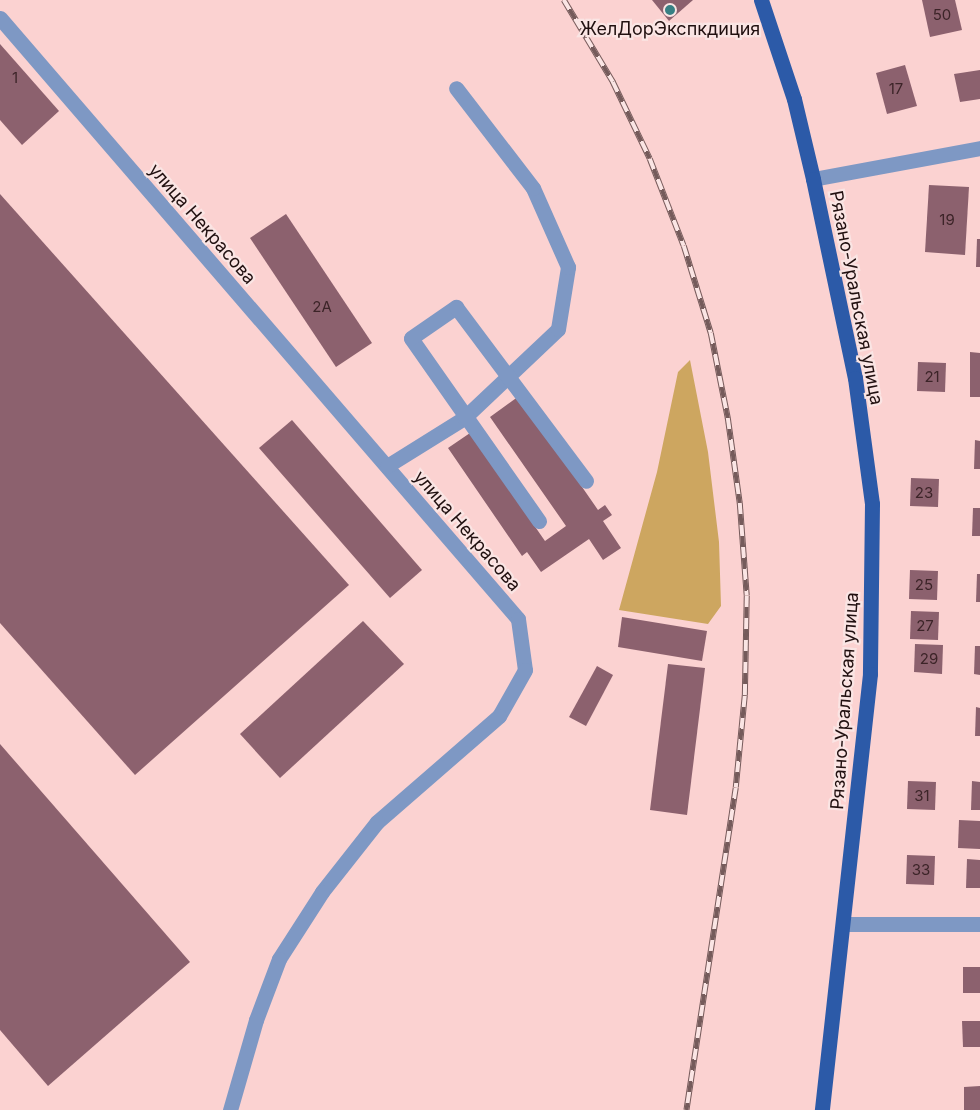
<!DOCTYPE html>
<html>
<head>
<meta charset="utf-8">
<style>
  body { margin:0 }
  #map { position:relative; width:980px; height:1110px; overflow:hidden; background:#fbd2d1; font-family:Inter,sans-serif }
  div>[style] { position:absolute }
  .forest>* { inset:0; background:#cda660 }
  .building>* { inset:0; background:#8c616e }
  .minor>* { height:15px; margin:-7.5px; padding:0 7.5px; transform-origin:7.5px; border-radius:7.5px; background:#7e98c4 }
  .major>* { height:15px; margin:-7.5px; padding:0 7.5px; transform-origin:7.5px; border-radius:7.5px; background:#2c5aa8 }
  .rail>* { height:5.5px; margin-top:-2.75px; transform-origin:0; background:repeating-linear-gradient(90deg,#fae5e4 0 11px,#755b5b 0 22px); box-sizing:border-box; border-block:1px solid #755b5b }
  .dots>* { width:14px; height:14px; translate:-50% -50%; box-sizing:border-box; border:2px solid #fae5e4; border-radius:50% }
  span { translate:-50% -50%; white-space:nowrap; text-align:center; line-height:1.15; -webkit-text-stroke:4.5px #fae5e4; paint-order:stroke }
  .number-label { font-size:15px; color:#3c2428 }
  .number-label span { -webkit-text-stroke-width:0 }
  .poi-label { font-size:18px; color:#211010 }
  .street-label { font-size:18px; color:#211010 }
</style>
</head>
<body>
<div id="map">
  <div class="forest">
    <i style="clip-path:polygon(690px 360px,708px 452px,719px 542px,721px 606px,708px 624px,619px 610px,657px 472px,678px 372px)"></i>
  </div>
  <div class="building">
    <i style="clip-path:polygon(652px 0,693px 0,669px 21px)"></i>
    <i style="clip-path:polygon(922px 0,955px 0,962px 30px,930px 37px)"></i>
    <i style="clip-path:polygon(0 44px,59px 111px,22px 145px,0 120px)"></i>
    <i style="clip-path:polygon(905px 65px,917px 106px,887px 114px,876px 73px)"></i>
    <i style="clip-path:polygon(980px 70px,980px 99px,960px 102px,954px 74px)"></i>
    <i style="clip-path:polygon(929px 185px,969px 187px,965px 255px,925px 252px)"></i>
    <i style="clip-path:polygon(0 194px,349px 585px,135px 775px,0 623px)"></i>
    <i style="clip-path:polygon(286px 214px,372px 343px,336px 367px,250px 238px)"></i>
    <i style="clip-path:polygon(977px 239px,980px 239px,980px 267px,976px 267px)"></i>
    <i style="clip-path:polygon(970px 352px,980px 353px,980px 397px,970px 397px)"></i>
    <i style="clip-path:polygon(918px 362px,946px 363px,945px 392px,917px 391px)"></i>
    <i style="clip-path:polygon(519px 396px,598px 510px,605px 505px,612px 515px,603px 521px,621px 548px,603px 560px,589px 539px,541px 572px,527px 552px,522px 556px,448px 448px,470px 433px,545px 541px,566px 526px,490px 417px)"></i>
    <i style="clip-path:polygon(292px 420px,422px 570px,390px 598px,259px 448px)"></i>
    <i style="clip-path:polygon(975px 440px,980px 441px,980px 469px,974px 469px)"></i>
    <i style="clip-path:polygon(911px 478px,939px 479px,938px 507px,910px 506px)"></i>
    <i style="clip-path:polygon(973px 508px,980px 508px,980px 536px,972px 536px)"></i>
    <i style="clip-path:polygon(910px 570px,938px 571px,937px 600px,909px 599px)"></i>
    <i style="clip-path:polygon(977px 574px,980px 574px,980px 602px,976px 602px)"></i>
    <i style="clip-path:polygon(911px 611px,939px 612px,938px 640px,910px 639px)"></i>
    <i style="clip-path:polygon(622px 617px,707px 631px,702px 661px,618px 647px)"></i>
    <i style="clip-path:polygon(363px 621px,404px 664px,280px 778px,240px 734px)"></i>
    <i style="clip-path:polygon(915px 644px,943px 645px,942px 674px,914px 672px)"></i>
    <i style="clip-path:polygon(975px 646px,980px 646px,980px 675px,974px 674px)"></i>
    <i style="clip-path:polygon(668px 664px,705px 668px,687px 815px,650px 810px)"></i>
    <i style="clip-path:polygon(597px 666px,613px 675px,586px 726px,569px 717px)"></i>
    <i style="clip-path:polygon(976px 707px,980px 708px,980px 736px,975px 736px)"></i>
    <i style="clip-path:polygon(0 744px,190px 962px,48px 1086px,0 1030px)"></i>
    <i style="clip-path:polygon(908px 781px,936px 782px,935px 810px,907px 809px)"></i>
    <i style="clip-path:polygon(972px 781px,980px 782px,980px 810px,971px 810px)"></i>
    <i style="clip-path:polygon(959px 820px,980px 821px,980px 849px,958px 848px)"></i>
    <i style="clip-path:polygon(907px 855px,935px 856px,934px 885px,906px 884px)"></i>
    <i style="clip-path:polygon(967px 859px,980px 860px,980px 888px,966px 888px)"></i>
    <i style="clip-path:polygon(963px 967px,980px 967px,980px 993px,963px 993px)"></i>
    <i style="clip-path:polygon(962px 1021px,980px 1021px,980px 1047px,963px 1047px)"></i>
    <i style="clip-path:polygon(980px 1086px,980px 1110px,964px 1110px,964px 1087px)"></i>
  </div>
  <div class="minor">
    <i style="left:0;top:18px;width:793px;rotate:49.24deg"></i>
    <i style="left:518px;top:619px;width:51px;rotate:82.2deg"></i>
    <i style="left:525px;top:670px;width:53px;rotate:119.5deg"></i>
    <i style="left:499px;top:716px;width:162px;rotate:139deg"></i>
    <i style="left:377px;top:822px;width:89px;rotate:128.2deg"></i>
    <i style="left:322px;top:892px;width:80px;rotate:122.7deg"></i>
    <i style="left:279px;top:959px;width:65px;rotate:110.7deg"></i>
    <i style="left:256px;top:1020px;width:94px;rotate:106.1deg"></i>
    <i style="left:813px;top:179px;width:170px;rotate:-10.5deg"></i>
    <i style="left:387px;top:466px;width:91px;rotate:-31.9deg"></i>
    <i style="left:464px;top:418px;width:129px;rotate:-43.4deg"></i>
    <i style="left:558px;top:329px;width:63px;rotate:-80.8deg"></i>
    <i style="left:568px;top:267px;width:86px;rotate:-113.9deg"></i>
    <i style="left:533px;top:188px;width:126px;rotate:-127.6deg"></i>
    <i style="left:539px;top:521px;width:223px;rotate:-125deg"></i>
    <i style="left:411px;top:338px;width:55px;rotate:-34.6deg"></i>
    <i style="left:456px;top:307px;width:217px;rotate:53.2deg"></i>
    <i style="left:845px;top:924px;width:135px"></i>
  </div>
  <div class="major">
    <i style="left:761px;top:0;width:104px;rotate:71.6deg"></i>
    <i style="left:794px;top:99px;width:82px;rotate:76.6deg"></i>
    <i style="left:813px;top:179px;width:203px;rotate:78.1deg"></i>
    <i style="left:855px;top:378px;width:127px;rotate:82.3deg"></i>
    <i style="left:872px;top:504px;width:170px;rotate:90.7deg"></i>
    <i style="left:870px;top:674px;width:439px;rotate:96.3deg"></i>
  </div>
  <div class="rail">
    <i style="left:564px;top:0;width:96px;rotate:59.1deg"></i>
    <i style="left:613px;top:82px;width:85px;rotate:64.3deg"></i>
    <i style="left:650px;top:159px;width:93px;rotate:68.7deg"></i>
    <i style="left:684px;top:246px;width:91px;rotate:72.8deg"></i>
    <i style="left:711px;top:333px;width:87px;rotate:78.7deg"></i>
    <i style="left:728px;top:418px;width:86px;rotate:82deg"></i>
    <i style="left:740px;top:503px;width:93px;rotate:85.7deg"></i>
    <i style="left:747px;top:596px;width:100px;rotate:91.1deg"></i>
    <i style="left:745px;top:696px;width:92px;rotate:95.6deg"></i>
    <i style="left:736px;top:788px;width:326px;rotate:98.7deg"></i>
  </div>
  <div class="dots">
    <i style="left:670px;top:10px;background:#378084"></i>
  </div>
  <div class="number-label">
    <span style="left:942px;top:15px">50</span>
    <span style="left:15px;top:78px">1</span>
    <span style="left:896px;top:89px">17</span>
    <span style="left:947px;top:220px">19</span>
    <span style="left:322px;top:307px">2А</span>
    <span style="left:932px;top:377px">21</span>
    <span style="left:924px;top:493px">23</span>
    <span style="left:924px;top:585px">25</span>
    <span style="left:925px;top:626px">27</span>
    <span style="left:929px;top:659px">29</span>
    <span style="left:922px;top:796px">31</span>
    <span style="left:921px;top:870px">33</span>
  </div>
  <div class="poi-label">
    <span style="left:670px;top:29px">ЖелДорЭкспкдиция</span>
  </div>
  <div class="street-label">
    <span style="left:202px;top:224px;rotate:49deg">улица Некрасова</span>
    <span style="left:856px;top:298px;rotate:79deg">Рязано-Уральская улица</span>
    <span style="left:467px;top:531px;rotate:49deg">улица Некрасова</span>
    <span style="left:845px;top:701px;rotate:-86deg">Рязано-Уральская улица</span>
  </div>
</div>
</body>
</html>
